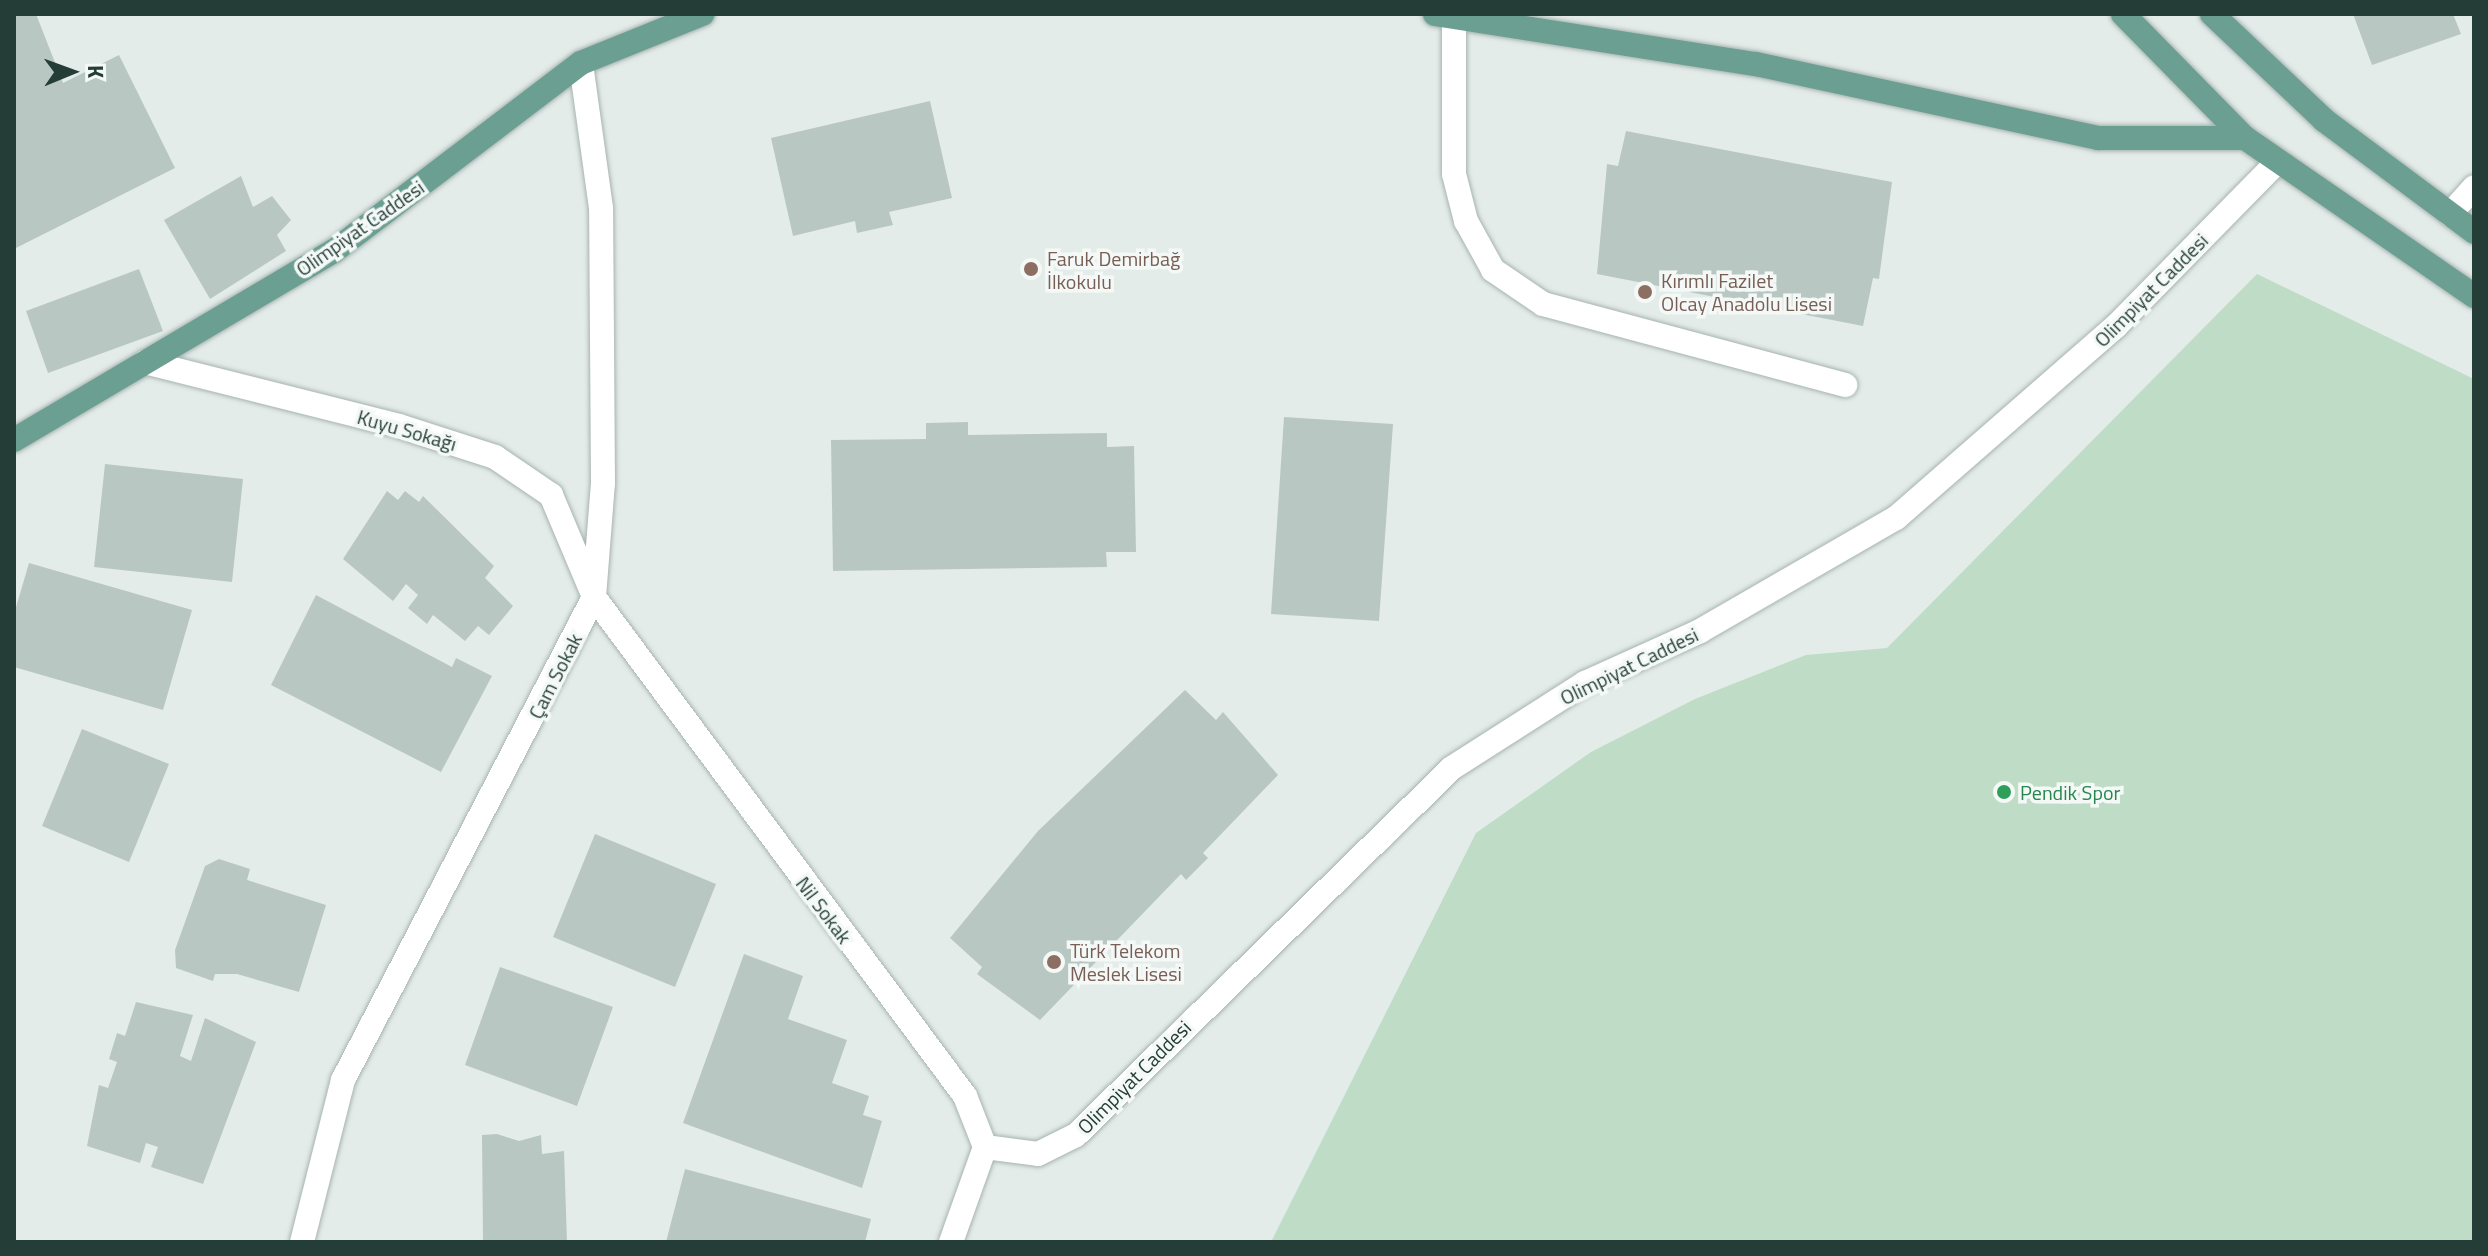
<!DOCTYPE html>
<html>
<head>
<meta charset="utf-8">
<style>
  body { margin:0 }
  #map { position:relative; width:2488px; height:1256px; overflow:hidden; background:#e4ece9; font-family:"Titillium Web",sans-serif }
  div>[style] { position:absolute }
  .green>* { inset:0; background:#bedcc6 }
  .building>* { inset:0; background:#b9c7c2 }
  .roads { filter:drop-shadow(0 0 2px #a7b4b0) drop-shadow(0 0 2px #a7b4b0) }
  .minor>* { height:24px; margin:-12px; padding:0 12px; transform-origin:12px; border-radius:12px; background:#fff }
  .major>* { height:24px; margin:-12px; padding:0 12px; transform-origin:12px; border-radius:12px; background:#6b9f92 }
  .dots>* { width:22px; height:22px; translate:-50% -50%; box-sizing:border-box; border:4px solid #f4f9f7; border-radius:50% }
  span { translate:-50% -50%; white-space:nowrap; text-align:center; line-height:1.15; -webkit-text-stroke:7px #f4f9f7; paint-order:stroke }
  .street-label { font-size:20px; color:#243d36 }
  .education-label { font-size:20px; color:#785e54 }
  .left { translate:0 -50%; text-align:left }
  .leisure-label { font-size:20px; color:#27864d }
  .frame { position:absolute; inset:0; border:16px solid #243d36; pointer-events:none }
  .north { position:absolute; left:32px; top:32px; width:80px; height:80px; -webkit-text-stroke:6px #f4f9f7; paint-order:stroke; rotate:89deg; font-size:22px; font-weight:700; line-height:32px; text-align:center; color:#243d36 }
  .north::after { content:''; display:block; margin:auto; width:28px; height:36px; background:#243d36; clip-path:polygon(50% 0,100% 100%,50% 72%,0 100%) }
</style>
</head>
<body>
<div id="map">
  <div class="green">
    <i style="clip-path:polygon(2257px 274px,2474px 379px,2474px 1242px,1271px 1242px,1476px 833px,1591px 752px,1695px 699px,1806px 655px,1887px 648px)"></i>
  </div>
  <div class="building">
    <i style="clip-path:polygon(14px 14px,36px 14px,63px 83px,119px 55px,175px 168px,14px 249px)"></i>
    <i style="clip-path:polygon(2353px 14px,2453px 14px,2461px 34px,2372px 65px)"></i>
    <i style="clip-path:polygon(930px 101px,952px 198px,889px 212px,893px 225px,857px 233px,855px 221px,793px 236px,771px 138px)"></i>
    <i style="clip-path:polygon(1626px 131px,1892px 182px,1879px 279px,1873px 278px,1863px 326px,1597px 274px,1607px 164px,1618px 166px)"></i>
    <i style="clip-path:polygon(241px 176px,253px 207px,272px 196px,291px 220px,277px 235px,286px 251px,210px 299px,164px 220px)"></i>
    <i style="clip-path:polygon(139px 269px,163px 331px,48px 373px,26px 311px)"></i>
    <i style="clip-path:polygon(1284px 417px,1393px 424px,1379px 621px,1271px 614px)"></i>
    <i style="clip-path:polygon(968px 422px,968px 435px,1107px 433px,1107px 447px,1134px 446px,1136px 552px,1106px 552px,1107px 567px,833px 571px,831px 440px,926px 439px,926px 423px)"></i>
    <i style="clip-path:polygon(105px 464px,243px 479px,232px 582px,94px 567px)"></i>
    <i style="clip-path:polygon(387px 491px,398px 500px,405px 491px,419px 502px,423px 496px,494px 566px,485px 578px,513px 606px,489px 635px,478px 626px,465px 641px,433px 615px,427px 624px,408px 608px,418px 595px,406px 584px,393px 601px,343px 559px)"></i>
    <i style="clip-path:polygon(29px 563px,192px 610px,163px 710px,14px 667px,14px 614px)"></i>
    <i style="clip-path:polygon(316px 595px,452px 667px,456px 658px,492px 676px,441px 772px,271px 685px)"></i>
    <i style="clip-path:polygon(1185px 690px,1216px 720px,1223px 712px,1278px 775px,1203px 853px,1208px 858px,1186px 880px,1181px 874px,1040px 1020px,977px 974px,982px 967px,950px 938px,1038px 831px)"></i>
    <i style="clip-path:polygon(82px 729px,169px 764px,129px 862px,42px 826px)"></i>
    <i style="clip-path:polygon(595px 834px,716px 884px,675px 987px,553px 937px)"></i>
    <i style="clip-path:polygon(219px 859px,250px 869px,247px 880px,326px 905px,299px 992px,237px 974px,215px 974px,213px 981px,176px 968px,175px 950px,205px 866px)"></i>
    <i style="clip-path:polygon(744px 954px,803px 976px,788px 1019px,847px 1040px,832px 1083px,869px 1096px,863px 1115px,882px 1121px,862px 1188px,683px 1123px)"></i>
    <i style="clip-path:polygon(500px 967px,613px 1007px,577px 1106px,465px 1065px)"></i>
    <i style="clip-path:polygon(136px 1002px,193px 1015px,180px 1056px,191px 1061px,205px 1018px,256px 1042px,203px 1184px,151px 1167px,158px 1147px,146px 1143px,140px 1163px,87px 1146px,99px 1085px,108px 1088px,117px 1062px,109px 1059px,117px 1033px,125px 1036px)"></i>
    <i style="clip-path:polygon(497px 1134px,519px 1141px,541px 1135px,542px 1154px,564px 1151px,567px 1242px,483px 1242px,482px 1135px)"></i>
    <i style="clip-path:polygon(685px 1169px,871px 1219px,865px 1242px,666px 1242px)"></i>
  </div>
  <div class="roads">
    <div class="minor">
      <i style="left:1454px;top:17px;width:157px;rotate:90deg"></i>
      <i style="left:1454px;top:174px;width:49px;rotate:75.7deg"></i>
      <i style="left:1466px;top:221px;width:56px;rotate:61.1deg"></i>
      <i style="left:1493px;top:270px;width:60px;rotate:34.2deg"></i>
      <i style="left:1543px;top:304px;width:313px;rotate:15deg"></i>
      <i style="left:2450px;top:214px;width:36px;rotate:-48deg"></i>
      <i style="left:145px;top:362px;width:262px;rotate:14.1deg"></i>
      <i style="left:399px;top:426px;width:101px;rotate:17.9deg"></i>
      <i style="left:495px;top:457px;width:68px;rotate:34.2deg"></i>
      <i style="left:551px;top:495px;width:111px;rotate:67.1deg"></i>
      <i style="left:594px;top:597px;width:622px;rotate:53.37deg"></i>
      <i style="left:965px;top:1096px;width:55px;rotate:68.6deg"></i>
      <i style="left:985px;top:1147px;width:101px;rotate:109.7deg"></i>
      <i style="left:985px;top:1147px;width:53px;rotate:7.5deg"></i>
      <i style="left:1038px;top:1154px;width:42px;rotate:-26.6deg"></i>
      <i style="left:1076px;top:1135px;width:525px;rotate:-44.31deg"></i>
      <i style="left:1452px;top:768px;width:158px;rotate:-32.6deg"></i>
      <i style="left:1585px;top:683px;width:126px;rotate:-24.3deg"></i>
      <i style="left:1700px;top:631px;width:226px;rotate:-30deg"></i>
      <i style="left:1896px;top:518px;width:292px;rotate:-41.1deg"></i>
      <i style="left:2116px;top:326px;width:228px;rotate:-45.5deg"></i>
      <i style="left:302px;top:1242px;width:167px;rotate:-75.8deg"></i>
      <i style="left:343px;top:1080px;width:544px;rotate:-62.54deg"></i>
      <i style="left:594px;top:597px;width:114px;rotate:-85.5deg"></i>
      <i style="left:603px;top:483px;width:275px;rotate:-90.4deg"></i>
      <i style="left:601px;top:208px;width:146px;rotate:-97.9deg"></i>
    </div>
    <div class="major">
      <i style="left:1435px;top:14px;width:325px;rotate:8.9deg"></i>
      <i style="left:1756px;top:64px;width:350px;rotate:12.2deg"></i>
      <i style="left:2098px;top:138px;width:147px"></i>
      <i style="left:2123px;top:14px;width:174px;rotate:45.5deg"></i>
      <i style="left:2245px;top:138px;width:278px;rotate:34.6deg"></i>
      <i style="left:2212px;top:14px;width:154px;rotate:43.4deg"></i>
      <i style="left:2324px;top:120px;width:187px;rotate:36.7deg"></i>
      <i style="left:14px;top:440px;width:372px;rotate:-30.6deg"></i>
      <i style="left:334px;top:251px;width:310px;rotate:-37.3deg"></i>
      <i style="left:581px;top:63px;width:131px;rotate:-22deg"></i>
    </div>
  </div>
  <div class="dots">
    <i style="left:1031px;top:269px;background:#8d6e63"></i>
    <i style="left:1645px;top:292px;background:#8d6e63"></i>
    <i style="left:2004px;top:792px;background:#2e9e5b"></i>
    <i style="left:1054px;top:962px;background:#8d6e63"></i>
  </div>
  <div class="street-label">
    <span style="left:360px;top:228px;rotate:-35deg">Olimpiyat Caddesi</span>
    <span style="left:2151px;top:290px;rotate:-45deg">Olimpiyat Caddesi</span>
    <span style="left:407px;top:430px;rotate:16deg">Kuyu Sokağı</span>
    <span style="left:1629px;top:666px;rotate:-26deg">Olimpiyat Caddesi</span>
    <span style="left:555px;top:676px;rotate:-63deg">Çam Sokak</span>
    <span style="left:824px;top:910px;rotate:53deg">Nil Sokak</span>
    <span style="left:1134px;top:1077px;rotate:-45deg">Olimpiyat Caddesi</span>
  </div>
  <div class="education-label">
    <span class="left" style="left:1047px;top:270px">Faruk Demirbağ<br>İlkokulu</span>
    <span class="left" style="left:1661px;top:292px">Kırımlı Fazilet<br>Olcay Anadolu Lisesi</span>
    <span class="left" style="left:1070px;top:962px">Türk Telekom<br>Meslek Lisesi</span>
  </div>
  <div class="leisure-label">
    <span class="left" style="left:2020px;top:792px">Pendik Spor</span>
  </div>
  <div class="frame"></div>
  <div class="north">K</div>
</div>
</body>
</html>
